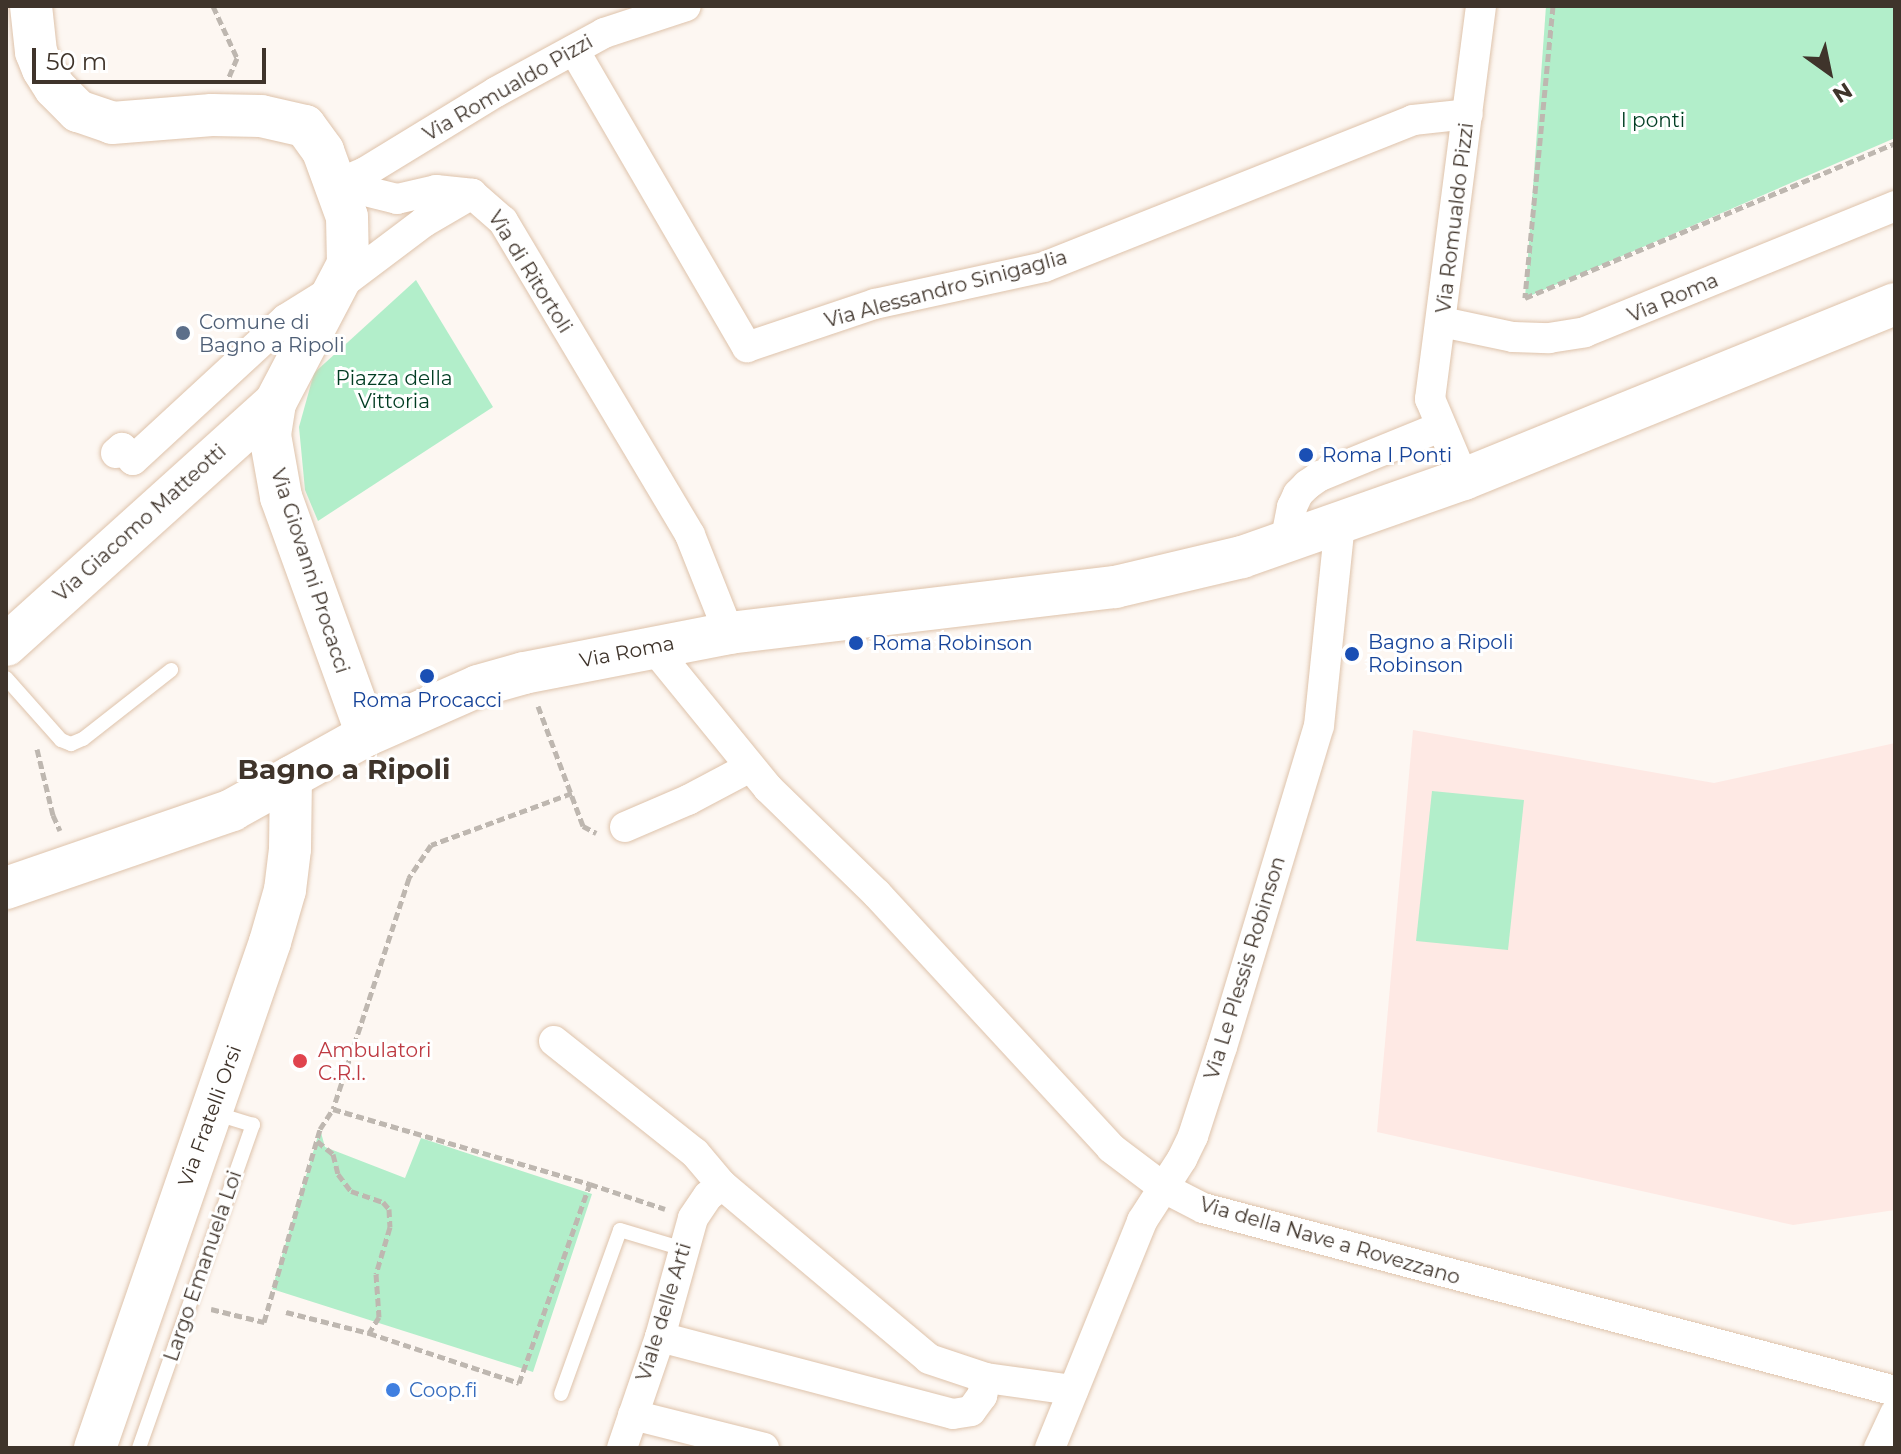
<!DOCTYPE html>
<html>
<head>
<meta charset="utf-8">
<style>
  body { margin:0 }
  #map { position:relative; width:1901px; height:1454px; overflow:hidden; background:#fdf7f2; font-family:Montserrat,sans-serif }
  div>[style] { position:absolute }
  .education>* { inset:0; background:#fee9e4 }
  .green>* { inset:0; background:#b2eeca }
  .path>* { height:5px; margin-top:-2.5px; transform-origin:0; background:repeating-linear-gradient(90deg,#beb7b0 0 8px,transparent 0 12px) }
  .roads { filter:drop-shadow(0 0 2px #dec3ab) drop-shadow(0 0 2px #dec3ab) }
  .lane>* { height:14px; margin:-7px; padding:0 7px; transform-origin:7px; border-radius:7px; background:#fff }
  .street>* { height:30px; margin:-15px; padding:0 15px; transform-origin:15px; border-radius:15px; background:#fff }
  .secondary>* { height:42px; margin:-21px; padding:0 21px; transform-origin:21px; border-radius:21px; background:#fff }
  .dots>* { width:22px; height:22px; translate:-50% -50%; box-sizing:border-box; border:4px solid #fff; border-radius:50% }
  span { translate:-50% -50%; white-space:nowrap; text-align:center; line-height:1.15; -webkit-text-stroke:6px #fff; paint-order:stroke }
  .street-label { font-size:20px; color:#3f342b }
  .park-label { font-size:20px; color:#023d23 }
  .service-label { font-size:20px; color:#4e5e75 }
  .left { translate:0 -50%; text-align:left }
  .transit-label { font-size:20px; color:#164399 }
  .health-label { font-size:20px; color:#be3a42 }
  .shop-label { font-size:20px; color:#366cbe }
  .district-label { font-size:28px; color:#3f342b; font-weight:700 }
  .frame { position:absolute; inset:0; border:8px solid #3f342b; pointer-events:none }
  .north { position:absolute; left:1789px; top:32px; width:80px; height:80px; -webkit-text-stroke:6px #fff; paint-order:stroke; rotate:147deg; font-size:22px; font-weight:700; line-height:32px; text-align:center; color:#3f342b }
  .north::after { content:''; display:block; margin:auto; width:28px; height:36px; background:#3f342b; clip-path:polygon(50% 0,100% 100%,50% 72%,0 100%) }
  .scale { position:absolute; left:32px; top:48px; width:234px; height:36px; box-sizing:border-box; border:4px solid #3f342b; border-top:0; padding-left:10px; font-size:24px; line-height:28px; white-space:nowrap; color:#3f342b; -webkit-text-stroke:6px #fff; paint-order:stroke }
</style>
</head>
<body>
<div id="map">
  <div class="education">
    <i style="clip-path:polygon(1413px 730px,1714px 783px,1895px 743px,1895px 1210px,1793px 1225px,1377px 1132px)"></i>
  </div>
  <div class="green">
    <i style="clip-path:polygon(1546px 6px,1895px 6px,1895px 138px,1525px 298px)"></i>
    <i style="clip-path:polygon(416px 280px,493px 407px,318px 521px,305px 490px,299px 427px,314px 373px)"></i>
    <i style="clip-path:polygon(1432px 791px,1524px 800px,1508px 950px,1416px 941px)"></i>
    <i style="clip-path:polygon(320px 1129px,325px 1147px,405px 1178px,421px 1138px,592px 1194px,533px 1372px,272px 1289px)"></i>
  </div>
  <div class="path">
    <i style="left:213px;top:6px;width:57px;rotate:65.2deg"></i>
    <i style="left:237px;top:58px;width:25px;rotate:113deg"></i>
    <i style="left:1553px;top:6px;width:293px;rotate:95.5deg"></i>
    <i style="left:1525px;top:298px;width:401px;rotate:-22.7deg"></i>
    <i style="left:538px;top:706px;width:128px;rotate:69.4deg"></i>
    <i style="left:583px;top:826px;width:15px;rotate:28deg"></i>
    <i style="left:37px;top:749px;width:68px;rotate:76.4deg"></i>
    <i style="left:53px;top:815px;width:17px;rotate:66deg"></i>
    <i style="left:572px;top:793px;width:150px;rotate:159.8deg"></i>
    <i style="left:431px;top:845px;width:40px;rotate:124deg"></i>
    <i style="left:409px;top:878px;width:243px;rotate:108.2deg"></i>
    <i style="left:333px;top:1109px;width:268px;rotate:16.3deg"></i>
    <i style="left:317px;top:1141px;width:21px;rotate:39deg"></i>
    <i style="left:333px;top:1154px;width:21px;rotate:76deg"></i>
    <i style="left:338px;top:1174px;width:21px;rotate:53deg"></i>
    <i style="left:351px;top:1191px;width:34px;rotate:19deg"></i>
    <i style="left:383px;top:1202px;width:9px;rotate:49deg"></i>
    <i style="left:389px;top:1209px;width:18px;rotate:87deg"></i>
    <i style="left:390px;top:1227px;width:49px;rotate:106.6deg"></i>
    <i style="left:376px;top:1274px;width:43px;rotate:86deg"></i>
    <i style="left:379px;top:1317px;width:19px;rotate:122deg"></i>
    <i style="left:211px;top:1309px;width:55px;rotate:13.8deg"></i>
    <i style="left:264px;top:1322px;width:201px;rotate:-73.8deg"></i>
    <i style="left:320px;top:1129px;width:24px;rotate:-57deg"></i>
    <i style="left:286px;top:1312px;width:86px;rotate:14.2deg"></i>
    <i style="left:369px;top:1333px;width:158px;rotate:18.4deg"></i>
    <i style="left:519px;top:1383px;width:211px;rotate:-70.4deg"></i>
    <i style="left:590px;top:1184px;width:79px;rotate:18.4deg"></i>
  </div>
  <div class="roads">
    <div class="lane">
      <i style="left:6px;top:678px;width:83px;rotate:48.4deg"></i>
      <i style="left:61px;top:740px;width:11px;rotate:22deg"></i>
      <i style="left:71px;top:744px;width:13px;rotate:-23deg"></i>
      <i style="left:83px;top:739px;width:112px;rotate:-38.1deg"></i>
      <i style="left:561px;top:1394px;width:174px;rotate:-70.2deg"></i>
      <i style="left:620px;top:1230px;width:66px;rotate:16.8deg"></i>
      <i style="left:139px;top:1448px;width:343px;rotate:-70.6deg"></i>
      <i style="left:253px;top:1125px;width:41px;rotate:-162.9deg"></i>
    </div>
    <div class="street">
      <i style="left:574px;top:50px;width:344px;rotate:59.8deg"></i>
      <i style="left:747px;top:347px;width:135px;rotate:-18.6deg"></i>
      <i style="left:875px;top:304px;width:173px;rotate:-12.3deg"></i>
      <i style="left:1044px;top:267px;width:397px;rotate:-21.7deg"></i>
      <i style="left:1413px;top:120px;width:55px;rotate:-6.2deg"></i>
      <i style="left:337px;top:184px;width:62px;rotate:14deg"></i>
      <i style="left:397px;top:199px;width:40px;rotate:-13deg"></i>
      <i style="left:436px;top:190px;width:36px;rotate:6deg"></i>
      <i style="left:472px;top:194px;width:41px;rotate:41.1deg"></i>
      <i style="left:503px;top:221px;width:365px;rotate:59.2deg"></i>
      <i style="left:690px;top:535px;width:105px;rotate:68.3deg"></i>
      <i style="left:337px;top:184px;width:30px;rotate:-23deg"></i>
      <i style="left:365px;top:172px;width:153px;rotate:-31.4deg"></i>
      <i style="left:496px;top:92px;width:123px;rotate:-28.6deg"></i>
      <i style="left:604px;top:33px;width:86px;rotate:-18.2deg"></i>
      <i style="left:1442px;top:322px;width:73px;rotate:11.9deg"></i>
      <i style="left:1513px;top:337px;width:36px;rotate:2deg"></i>
      <i style="left:1549px;top:338px;width:36px;rotate:-9deg"></i>
      <i style="left:1585px;top:332px;width:335px;rotate:-22.1deg"></i>
      <i style="left:116px;top:453px;width:8px;rotate:-40deg"></i>
      <i style="left:122px;top:448px;width:16px;rotate:47deg"></i>
      <i style="left:133px;top:460px;width:208px;rotate:-42.7deg"></i>
      <i style="left:286px;top:319px;width:62px;rotate:-31.9deg"></i>
      <i style="left:339px;top:286px;width:106px;rotate:-37deg"></i>
      <i style="left:424px;top:222px;width:56px;rotate:-30.3deg"></i>
      <i style="left:1464px;top:479px;width:87px;rotate:-113deg"></i>
      <i style="left:1430px;top:399px;width:396px;rotate:-82.6deg"></i>
      <i style="left:1285px;top:543px;width:37px;rotate:-79deg"></i>
      <i style="left:1292px;top:507px;width:14px;rotate:-65deg"></i>
      <i style="left:1298px;top:494px;width:13px;rotate:-45deg"></i>
      <i style="left:1307px;top:485px;width:16px;rotate:-35deg"></i>
      <i style="left:1320px;top:476px;width:130px;rotate:-22.2deg"></i>
      <i style="left:653px;top:647px;width:182px;rotate:50.8deg"></i>
      <i style="left:768px;top:788px;width:152px;rotate:44.2deg"></i>
      <i style="left:877px;top:894px;width:345px;rotate:47.3deg"></i>
      <i style="left:1111px;top:1148px;width:66px;rotate:37deg"></i>
      <i style="left:1164px;top:1188px;width:44px;rotate:27.1deg"></i>
      <i style="left:1203px;top:1208px;width:716px;rotate:14.81deg"></i>
      <i style="left:625px;top:827px;width:69px;rotate:-23.2deg"></i>
      <i style="left:688px;top:800px;width:70px;rotate:-28deg"></i>
      <i style="left:554px;top:1041px;width:180px;rotate:38.5deg"></i>
      <i style="left:695px;top:1153px;width:42px;rotate:49.8deg"></i>
      <i style="left:722px;top:1185px;width:270px;rotate:40deg"></i>
      <i style="left:929px;top:1359px;width:60px;rotate:18.4deg"></i>
      <i style="left:986px;top:1378px;width:88px;rotate:7.9deg"></i>
      <i style="left:660px;top:1337px;width:303px;rotate:14.7deg"></i>
      <i style="left:953px;top:1414px;width:18px;rotate:-9deg"></i>
      <i style="left:971px;top:1411px;width:19px;rotate:-54deg"></i>
      <i style="left:982px;top:1396px;width:18px;rotate:-77deg"></i>
      <i style="left:633px;top:1415px;width:135px;rotate:14.1deg"></i>
      <i style="left:622px;top:1448px;width:117px;rotate:-71.1deg"></i>
      <i style="left:660px;top:1337px;width:123px;rotate:-74.5deg"></i>
      <i style="left:693px;top:1218px;width:27px;rotate:-56deg"></i>
      <i style="left:708px;top:1196px;width:18px;rotate:-38deg"></i>
      <i style="left:1050px;top:1448px;width:245px;rotate:-67.9deg"></i>
      <i style="left:1142px;top:1221px;width:74px;rotate:-57.2deg"></i>
      <i style="left:1182px;top:1159px;width:25px;rotate:-64deg"></i>
      <i style="left:1193px;top:1136px;width:94px;rotate:-72deg"></i>
      <i style="left:1222px;top:1047px;width:335px;rotate:-73.2deg"></i>
      <i style="left:1319px;top:726px;width:204px;rotate:-84.1deg"></i>
      <i style="left:1879px;top:1448px;width:38px;rotate:-65deg"></i>
    </div>
    <div class="secondary">
      <i style="left:31px;top:6px;width:46px;rotate:83.8deg"></i>
      <i style="left:36px;top:52px;width:18px;rotate:68deg"></i>
      <i style="left:43px;top:69px;width:22px;rotate:58deg"></i>
      <i style="left:55px;top:88px;width:33px;rotate:45deg"></i>
      <i style="left:78px;top:111px;width:36px;rotate:19deg"></i>
      <i style="left:112px;top:123px;width:100px;rotate:-4.6deg"></i>
      <i style="left:212px;top:115px;width:49px;rotate:1.2deg"></i>
      <i style="left:261px;top:116px;width:45px;rotate:12.8deg"></i>
      <i style="left:305px;top:126px;width:31px;rotate:54deg"></i>
      <i style="left:323px;top:151px;width:70px;rotate:70deg"></i>
      <i style="left:347px;top:217px;width:47px;rotate:88.8deg"></i>
      <i style="left:348px;top:264px;width:157px;rotate:117.7deg"></i>
      <i style="left:275px;top:403px;width:32px;rotate:99deg"></i>
      <i style="left:270px;top:435px;width:63px;rotate:79.9deg"></i>
      <i style="left:281px;top:497px;width:253px;rotate:70.1deg"></i>
      <i style="left:6px;top:645px;width:362px;rotate:-42deg"></i>
      <i style="left:6px;top:888px;width:239px;rotate:-19deg"></i>
      <i style="left:232px;top:810px;width:154px;rotate:-29.1deg"></i>
      <i style="left:367px;top:735px;width:121px;rotate:-23.8deg"></i>
      <i style="left:478px;top:686px;width:48px;rotate:-15.8deg"></i>
      <i style="left:524px;top:673px;width:209px;rotate:-11deg"></i>
      <i style="left:729px;top:633px;width:389px;rotate:-6.8deg"></i>
      <i style="left:1115px;top:587px;width:130px;rotate:-13.3deg"></i>
      <i style="left:1242px;top:557px;width:235px;rotate:-19.4deg"></i>
      <i style="left:1464px;top:479px;width:465px;rotate:-22.1deg"></i>
      <i style="left:95px;top:1448px;width:535px;rotate:-70.92deg"></i>
      <i style="left:270px;top:942px;width:54px;rotate:-73.9deg"></i>
      <i style="left:285px;top:890px;width:41px;rotate:-83deg"></i>
      <i style="left:290px;top:849px;width:72px;rotate:-89.2deg"></i>
    </div>
  </div>
  <div class="dots">
    <i style="left:183px;top:333px;background:#5c6f8a"></i>
    <i style="left:1306px;top:455px;background:#1a4fb4"></i>
    <i style="left:856px;top:643px;background:#1a4fb4"></i>
    <i style="left:1352px;top:654px;background:#1a4fb4"></i>
    <i style="left:427px;top:676px;background:#1a4fb4"></i>
    <i style="left:300px;top:1061px;background:#e0444e"></i>
    <i style="left:393px;top:1390px;background:#3f7fe0"></i>
  </div>
  <div class="street-label">
    <span style="left:508px;top:88px;rotate:-30deg">Via Romualdo Pizzi</span>
    <span style="left:1455px;top:218px;rotate:-83deg">Via Romualdo Pizzi</span>
    <span style="left:530px;top:272px;rotate:58deg">Via di Ritortoli</span>
    <span style="left:946px;top:289px;rotate:-15deg">Via Alessandro Sinigaglia</span>
    <span style="left:1673px;top:298px;rotate:-23deg">Via Roma</span>
    <span style="left:140px;top:523px;rotate:-42deg">Via Giacomo Matteotti</span>
    <span style="left:310px;top:571px;rotate:72deg">Via Giovanni Procacci</span>
    <span style="left:627px;top:652px;rotate:-11deg">Via Roma</span>
    <span style="left:1245px;top:968px;rotate:-73deg">Via Le Plessis Robinson</span>
    <span style="left:210px;top:1116px;rotate:-70deg">Via Fratelli Orsi</span>
    <span style="left:1330px;top:1241px;rotate:16deg">Via della Nave a Rovezzano</span>
    <span style="left:203px;top:1266px;rotate:-71deg">Largo Emanuela Loi</span>
    <span style="left:664px;top:1312px;rotate:-73deg">Viale delle Arti</span>
  </div>
  <div class="park-label">
    <span style="left:1653px;top:120px">I ponti</span>
    <span style="left:394px;top:390px">Piazza della<br>Vittoria</span>
  </div>
  <div class="service-label">
    <span class="left" style="left:199px;top:334px">Comune di<br>Bagno a Ripoli</span>
  </div>
  <div class="transit-label">
    <span class="left" style="left:1322px;top:455px">Roma I Ponti</span>
    <span class="left" style="left:1368px;top:654px">Bagno a Ripoli<br>Robinson</span>
    <span class="left" style="left:872px;top:643px">Roma Robinson</span>
    <span style="left:427px;top:700px">Roma Procacci</span>
  </div>
  <div class="health-label">
    <span class="left" style="left:318px;top:1062px">Ambulatori<br>C.R.I.</span>
  </div>
  <div class="shop-label">
    <span class="left" style="left:409px;top:1390px">Coop.fi</span>
  </div>
  <div class="district-label">
    <span style="left:344px;top:769px">Bagno a Ripoli</span>
  </div>
  <div class="frame"></div>
  <div class="north">N</div>
  <div class="scale">50 m</div>
</div>
</body>
</html>
